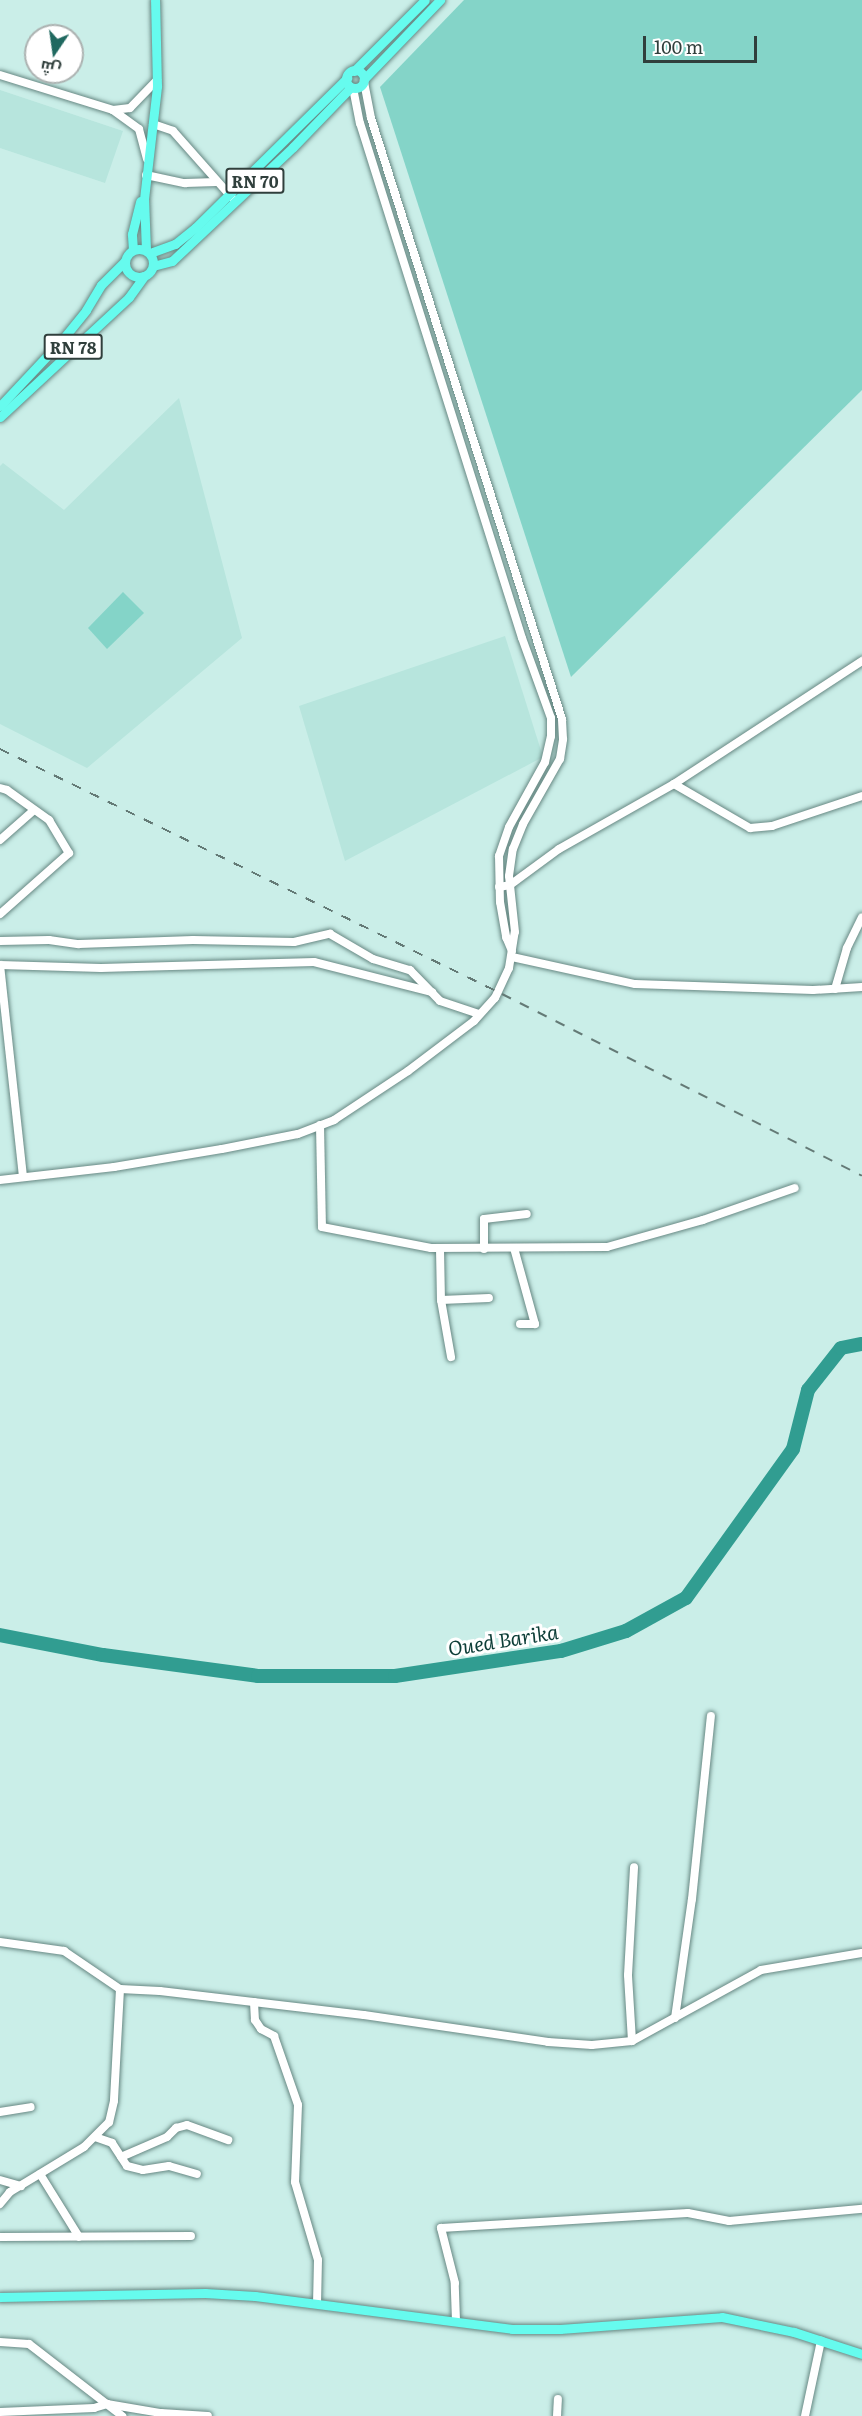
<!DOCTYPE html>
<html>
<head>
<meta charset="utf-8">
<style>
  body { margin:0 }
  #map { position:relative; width:862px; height:2416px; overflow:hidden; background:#caeee8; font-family:Literata,Cairo,serif }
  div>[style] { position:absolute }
  .built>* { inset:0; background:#b7e5dd }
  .green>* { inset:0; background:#84d4c8 }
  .river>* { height:14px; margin:-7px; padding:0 7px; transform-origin:7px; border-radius:7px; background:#319d91 }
  .roads { filter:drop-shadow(0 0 2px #678883) drop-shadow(0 0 2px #678883) }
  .minor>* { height:8px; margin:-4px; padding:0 4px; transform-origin:4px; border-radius:4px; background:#fff }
  .major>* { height:9px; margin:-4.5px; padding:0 4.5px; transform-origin:4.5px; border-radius:4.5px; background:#66fbee }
  .major>.ring { margin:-4.5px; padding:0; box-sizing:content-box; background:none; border:9px solid #66fbee; border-radius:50% }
  .rail>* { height:2px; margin-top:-1px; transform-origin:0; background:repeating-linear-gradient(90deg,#647a76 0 10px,transparent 0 20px) }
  span { translate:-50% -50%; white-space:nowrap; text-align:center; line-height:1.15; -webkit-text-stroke:6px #fff; paint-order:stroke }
  .shield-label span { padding:2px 4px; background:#fff; border:2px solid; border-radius:4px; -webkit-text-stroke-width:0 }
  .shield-label { font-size:16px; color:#303f3c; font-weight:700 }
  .water-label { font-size:20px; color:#0c3d37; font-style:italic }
  .north { position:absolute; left:24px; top:24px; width:60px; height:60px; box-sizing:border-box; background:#fff; border:2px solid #acb2b1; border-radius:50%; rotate:193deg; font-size:16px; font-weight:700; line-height:24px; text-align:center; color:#303f3c }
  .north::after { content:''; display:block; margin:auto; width:21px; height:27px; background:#206960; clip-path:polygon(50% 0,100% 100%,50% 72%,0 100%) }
  .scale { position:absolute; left:643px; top:36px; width:114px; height:27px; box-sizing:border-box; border:3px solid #303f3c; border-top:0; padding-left:8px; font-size:18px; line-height:21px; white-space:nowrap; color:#303f3c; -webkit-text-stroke:4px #fff; paint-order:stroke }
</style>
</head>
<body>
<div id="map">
  <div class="built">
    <i style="clip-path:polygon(0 90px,123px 131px,105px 183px,0 148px)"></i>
    <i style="clip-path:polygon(179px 398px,242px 638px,87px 768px,0 724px,0 466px,3px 463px,64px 510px)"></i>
    <i style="clip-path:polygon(505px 636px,543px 757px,345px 861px,299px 706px)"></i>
  </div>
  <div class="green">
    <i style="clip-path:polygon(464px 0,862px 0,862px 390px,571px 677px,380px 87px)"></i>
    <i style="clip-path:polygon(123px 592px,144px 613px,107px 649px,88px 628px)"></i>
  </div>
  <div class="river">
    <i style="left:0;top:1635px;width:105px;rotate:11deg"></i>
    <i style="left:103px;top:1655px;width:156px;rotate:7.7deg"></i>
    <i style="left:258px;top:1676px;width:137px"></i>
    <i style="left:395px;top:1676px;width:168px;rotate:-8.6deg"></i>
    <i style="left:561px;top:1651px;width:68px;rotate:-17.1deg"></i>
    <i style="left:626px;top:1631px;width:68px;rotate:-28.8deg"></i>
    <i style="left:686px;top:1598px;width:183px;rotate:-54.3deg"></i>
    <i style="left:793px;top:1449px;width:61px;rotate:-75.7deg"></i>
    <i style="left:808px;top:1390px;width:53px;rotate:-51.8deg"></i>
    <i style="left:841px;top:1348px;width:21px;rotate:-11deg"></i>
  </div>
  <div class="roads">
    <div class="minor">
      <i style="left:0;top:75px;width:118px;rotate:17.2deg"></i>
      <i style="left:353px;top:88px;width:36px;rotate:79deg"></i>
      <i style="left:360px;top:123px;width:540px;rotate:72.54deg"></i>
      <i style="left:522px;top:638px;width:85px;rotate:70.1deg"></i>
      <i style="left:551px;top:718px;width:18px;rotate:90deg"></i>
      <i style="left:551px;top:736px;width:27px;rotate:103deg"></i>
      <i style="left:545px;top:762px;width:74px;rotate:119deg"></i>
      <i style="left:509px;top:827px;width:31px;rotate:109deg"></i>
      <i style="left:499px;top:856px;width:46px;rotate:88.8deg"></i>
      <i style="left:500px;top:902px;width:36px;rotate:80deg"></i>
      <i style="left:506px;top:937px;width:15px;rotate:67deg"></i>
      <i style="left:153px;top:124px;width:21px;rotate:19deg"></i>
      <i style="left:173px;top:131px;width:92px;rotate:48.5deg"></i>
      <i style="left:147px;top:159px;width:31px;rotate:-105deg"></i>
      <i style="left:139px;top:129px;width:32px;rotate:-144deg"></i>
      <i style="left:113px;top:110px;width:17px;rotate:-7deg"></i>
      <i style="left:130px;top:108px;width:39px;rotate:-46deg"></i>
      <i style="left:146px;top:175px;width:40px;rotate:12deg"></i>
      <i style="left:185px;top:183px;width:32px;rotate:-2deg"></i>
      <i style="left:674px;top:784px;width:88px;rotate:30.1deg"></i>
      <i style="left:750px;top:828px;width:22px;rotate:-5deg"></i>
      <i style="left:772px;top:826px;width:95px;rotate:-18.4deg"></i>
      <i style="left:0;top:788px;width:7px;rotate:16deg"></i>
      <i style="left:7px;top:790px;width:52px;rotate:35.5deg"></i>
      <i style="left:49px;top:820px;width:39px;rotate:59deg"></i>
      <i style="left:69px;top:853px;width:92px;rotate:138.5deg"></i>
      <i style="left:0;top:840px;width:45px;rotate:-41.4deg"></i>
      <i style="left:499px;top:887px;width:11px;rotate:-10deg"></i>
      <i style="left:510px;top:885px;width:61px;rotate:-36.3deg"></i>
      <i style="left:559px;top:849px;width:132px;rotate:-29.5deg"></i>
      <i style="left:674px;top:784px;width:225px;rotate:-33.2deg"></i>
      <i style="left:0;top:941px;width:49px;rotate:-1.2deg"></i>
      <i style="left:49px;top:940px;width:30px;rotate:8deg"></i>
      <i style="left:79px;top:944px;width:114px;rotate:-2deg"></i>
      <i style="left:193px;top:940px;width:101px;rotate:1.1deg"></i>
      <i style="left:294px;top:942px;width:37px;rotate:-13deg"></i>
      <i style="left:330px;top:934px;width:50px;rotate:30.2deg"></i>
      <i style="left:373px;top:959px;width:39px;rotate:17deg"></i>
      <i style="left:410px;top:970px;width:43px;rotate:45.9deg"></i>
      <i style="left:440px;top:1001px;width:41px;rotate:18.4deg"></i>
      <i style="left:512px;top:957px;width:126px;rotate:12.4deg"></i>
      <i style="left:635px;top:984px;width:178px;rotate:1.9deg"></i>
      <i style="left:813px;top:990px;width:49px;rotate:-3.5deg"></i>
      <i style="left:0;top:965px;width:101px;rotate:1.7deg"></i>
      <i style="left:101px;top:968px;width:213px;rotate:-1.6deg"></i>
      <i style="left:314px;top:962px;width:122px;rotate:14.3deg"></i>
      <i style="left:0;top:965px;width:213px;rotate:83.8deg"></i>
      <i style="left:835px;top:989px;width:43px;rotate:-73.7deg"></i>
      <i style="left:847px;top:948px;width:34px;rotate:-64deg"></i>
      <i style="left:320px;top:1125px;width:102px;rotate:88.9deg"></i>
      <i style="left:322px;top:1227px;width:111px;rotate:10.9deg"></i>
      <i style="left:431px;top:1248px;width:176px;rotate:-0.3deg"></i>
      <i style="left:607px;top:1247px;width:100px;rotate:-15.7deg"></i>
      <i style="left:703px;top:1220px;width:97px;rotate:-19.2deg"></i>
      <i style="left:0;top:1180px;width:115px;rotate:-6.5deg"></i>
      <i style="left:114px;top:1167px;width:109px;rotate:-9.5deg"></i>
      <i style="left:222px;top:1149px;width:77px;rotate:-11.2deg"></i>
      <i style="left:298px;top:1134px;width:39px;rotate:-21deg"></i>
      <i style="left:334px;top:1120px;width:89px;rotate:-33.5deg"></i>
      <i style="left:408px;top:1071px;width:83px;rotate:-37.1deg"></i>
      <i style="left:474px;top:1021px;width:31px;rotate:-48deg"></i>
      <i style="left:495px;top:998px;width:33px;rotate:-65deg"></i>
      <i style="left:509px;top:968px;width:36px;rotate:-81deg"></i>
      <i style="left:515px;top:932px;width:56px;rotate:-96.1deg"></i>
      <i style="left:509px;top:876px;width:27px;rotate:-82deg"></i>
      <i style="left:513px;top:849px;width:27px;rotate:-68deg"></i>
      <i style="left:523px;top:824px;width:75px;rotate:-60.4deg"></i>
      <i style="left:560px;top:759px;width:20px;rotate:-81deg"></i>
      <i style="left:563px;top:739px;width:20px;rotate:-93deg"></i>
      <i style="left:562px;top:719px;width:631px;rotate:-107.63deg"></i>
      <i style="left:371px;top:118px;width:38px;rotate:-101deg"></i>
      <i style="left:514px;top:1248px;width:79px;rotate:74.6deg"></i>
      <i style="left:535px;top:1324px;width:15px;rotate:180deg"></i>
      <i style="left:440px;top:1249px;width:51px;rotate:88.9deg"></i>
      <i style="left:441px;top:1300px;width:58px;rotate:80deg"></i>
      <i style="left:484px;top:1249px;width:30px;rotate:-90deg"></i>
      <i style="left:484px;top:1219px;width:43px;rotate:-6.6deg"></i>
      <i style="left:441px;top:1300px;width:48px;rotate:-2.4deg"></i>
      <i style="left:0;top:1942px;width:65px;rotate:8deg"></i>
      <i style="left:64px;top:1951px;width:68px;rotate:34.2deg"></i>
      <i style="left:120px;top:1989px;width:112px;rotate:93.1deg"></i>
      <i style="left:114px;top:2101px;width:22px;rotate:103deg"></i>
      <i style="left:109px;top:2122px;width:35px;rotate:135deg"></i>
      <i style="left:84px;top:2147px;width:87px;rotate:148.7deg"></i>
      <i style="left:10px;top:2192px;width:16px;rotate:130deg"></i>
      <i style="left:120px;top:1989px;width:40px;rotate:2.9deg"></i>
      <i style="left:160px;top:1991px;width:205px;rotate:6.7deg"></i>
      <i style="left:364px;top:2015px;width:186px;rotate:8.3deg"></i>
      <i style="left:548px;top:2042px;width:44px;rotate:3.9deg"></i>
      <i style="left:592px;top:2045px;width:40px;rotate:-5.7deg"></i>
      <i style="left:632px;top:2041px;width:147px;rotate:-28.8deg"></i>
      <i style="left:761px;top:1970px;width:102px;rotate:-9.6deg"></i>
      <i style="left:254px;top:2002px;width:18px;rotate:87deg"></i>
      <i style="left:255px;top:2020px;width:11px;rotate:56deg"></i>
      <i style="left:261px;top:2029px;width:15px;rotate:28deg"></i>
      <i style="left:274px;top:2036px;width:73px;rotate:70.8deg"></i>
      <i style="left:298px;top:2105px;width:77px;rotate:92.2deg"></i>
      <i style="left:295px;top:2182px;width:81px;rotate:73.6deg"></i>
      <i style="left:318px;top:2260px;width:43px;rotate:91.3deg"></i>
      <i style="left:675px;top:2018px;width:120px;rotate:-81.9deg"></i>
      <i style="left:692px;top:1899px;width:184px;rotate:-84.1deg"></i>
      <i style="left:632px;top:2041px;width:66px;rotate:-93.5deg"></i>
      <i style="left:628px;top:1975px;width:108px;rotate:-86.8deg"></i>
      <i style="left:0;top:2112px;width:31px;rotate:-9deg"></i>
      <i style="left:95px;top:2137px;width:18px;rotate:19deg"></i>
      <i style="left:112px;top:2143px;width:27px;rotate:57deg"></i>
      <i style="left:127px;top:2166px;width:16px;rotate:14deg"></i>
      <i style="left:143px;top:2170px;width:26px;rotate:-9deg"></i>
      <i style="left:169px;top:2166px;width:29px;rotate:16deg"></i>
      <i style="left:121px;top:2157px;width:50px;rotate:-23.5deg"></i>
      <i style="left:167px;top:2137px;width:13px;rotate:-45deg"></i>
      <i style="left:176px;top:2128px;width:11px;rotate:-15deg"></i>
      <i style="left:187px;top:2125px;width:44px;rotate:20.1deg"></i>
      <i style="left:40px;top:2174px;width:74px;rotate:58.2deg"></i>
      <i style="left:0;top:2180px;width:22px;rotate:16deg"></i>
      <i style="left:0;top:2237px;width:191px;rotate:-0.3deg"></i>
      <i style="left:456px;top:2321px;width:38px;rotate:-92deg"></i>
      <i style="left:455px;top:2283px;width:57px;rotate:-104.3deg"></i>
      <i style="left:441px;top:2228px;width:247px;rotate:-3.5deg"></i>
      <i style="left:688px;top:2213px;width:42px;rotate:11deg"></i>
      <i style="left:729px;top:2221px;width:134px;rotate:-5.2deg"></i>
      <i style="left:0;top:2342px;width:29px;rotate:4deg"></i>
      <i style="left:29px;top:2344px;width:118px;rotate:37.7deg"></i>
      <i style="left:0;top:2412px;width:94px;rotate:-2.4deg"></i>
      <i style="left:94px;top:2408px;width:14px;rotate:-17deg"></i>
      <i style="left:107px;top:2404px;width:55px;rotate:9.5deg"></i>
      <i style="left:161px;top:2413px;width:47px;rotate:3.7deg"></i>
      <i style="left:557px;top:2416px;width:17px;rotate:-87deg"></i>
      <i style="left:805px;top:2416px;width:77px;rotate:-78deg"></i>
    </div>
    <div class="major">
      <i class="ring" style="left:346px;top:70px;width:9px;height:9px"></i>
      <i style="left:354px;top:71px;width:100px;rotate:-45deg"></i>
      <i style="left:364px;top:79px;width:110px;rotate:-46.1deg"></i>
      <i class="ring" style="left:125px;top:249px;width:19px;height:19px"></i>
      <i style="left:133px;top:250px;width:16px;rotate:-94deg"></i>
      <i style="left:132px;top:234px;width:34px;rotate:-76deg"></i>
      <i style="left:146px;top:250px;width:51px;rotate:-92.2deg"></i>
      <i style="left:144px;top:199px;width:114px;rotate:-83.4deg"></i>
      <i style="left:157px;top:86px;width:86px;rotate:-91.3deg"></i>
      <i style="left:150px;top:253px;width:27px;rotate:-20deg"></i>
      <i style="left:175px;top:244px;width:26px;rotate:-39deg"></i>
      <i style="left:195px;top:228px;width:214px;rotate:-44.6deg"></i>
      <i style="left:153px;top:266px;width:20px;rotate:-15deg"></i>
      <i style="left:172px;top:261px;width:166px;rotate:-43.3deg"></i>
      <i style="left:293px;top:147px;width:83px;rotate:-46deg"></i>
      <i style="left:0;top:406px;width:91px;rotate:-46.8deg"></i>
      <i style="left:62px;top:340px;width:38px;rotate:-51deg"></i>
      <i style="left:86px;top:310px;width:29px;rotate:-59deg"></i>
      <i style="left:101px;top:285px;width:34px;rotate:-45deg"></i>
      <i style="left:0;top:417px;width:176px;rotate:-42.9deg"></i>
      <i style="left:129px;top:297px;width:26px;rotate:-54deg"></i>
      <i style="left:0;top:2297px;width:205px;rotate:-1.1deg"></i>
      <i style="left:205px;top:2293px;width:50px;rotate:3.4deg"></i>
      <i style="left:255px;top:2296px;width:259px;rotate:7.3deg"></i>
      <i style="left:512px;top:2329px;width:48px"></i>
      <i style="left:560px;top:2329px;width:162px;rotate:-4.2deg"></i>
      <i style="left:722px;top:2317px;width:74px;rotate:11.8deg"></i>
      <i style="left:794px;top:2332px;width:71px;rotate:17.9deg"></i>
    </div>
  </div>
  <div class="rail">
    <i style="left:0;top:749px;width:559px;rotate:26.01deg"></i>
    <i style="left:502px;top:994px;width:403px;rotate:26.8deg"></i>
  </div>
  <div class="shield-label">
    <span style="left:255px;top:181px">RN 70</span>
    <span style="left:73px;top:347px">RN 78</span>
  </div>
  <div class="water-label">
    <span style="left:503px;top:1639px;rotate:-9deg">Oued Barika</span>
  </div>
  <div class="north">ش</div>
  <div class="scale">100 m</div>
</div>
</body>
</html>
